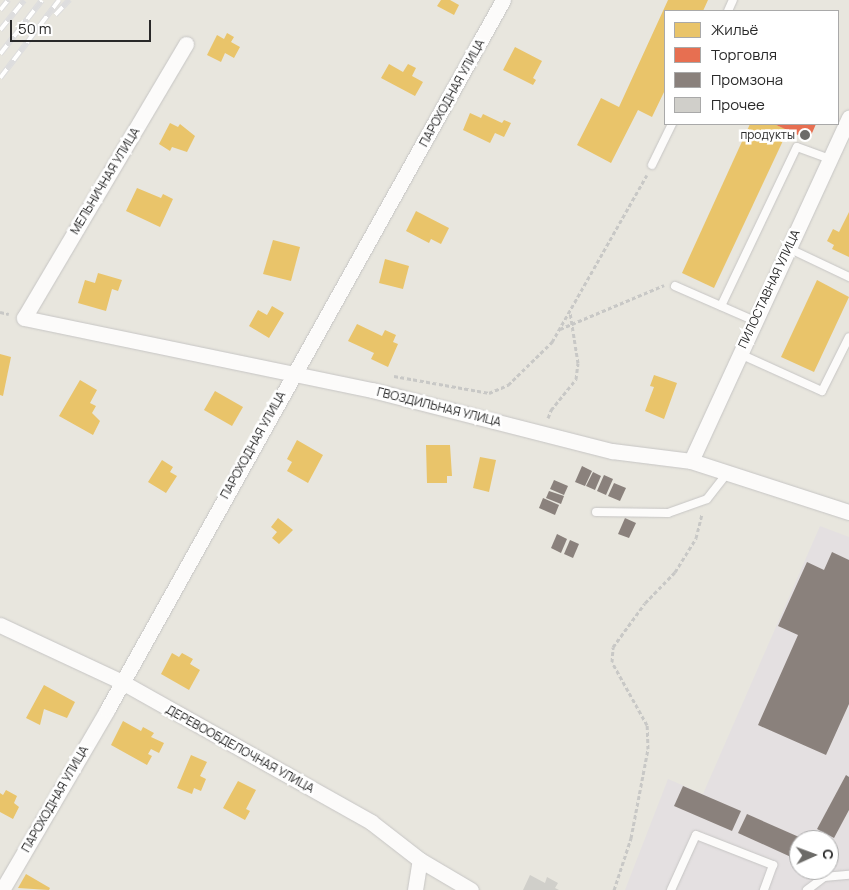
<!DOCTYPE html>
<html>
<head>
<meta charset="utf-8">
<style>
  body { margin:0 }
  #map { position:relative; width:849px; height:890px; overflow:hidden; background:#e8e6de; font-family:Manrope,sans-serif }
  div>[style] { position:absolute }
  .industrial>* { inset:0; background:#e4e0e1 }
  .homes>* { inset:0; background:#e9c46a }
  .shops>* { inset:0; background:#e76f51 }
  .industry>* { inset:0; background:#8a817c }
  .building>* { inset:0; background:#d0cfca }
  .path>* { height:3px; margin-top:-1.5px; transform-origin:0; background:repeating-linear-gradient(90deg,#c8c8c6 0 4px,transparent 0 6.5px) }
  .roads { filter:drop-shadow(0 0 1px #c6c5c4) drop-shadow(0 0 1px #c6c5c4) }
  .service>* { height:8px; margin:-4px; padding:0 4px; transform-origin:4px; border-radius:4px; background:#fcfbfa }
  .minor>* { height:15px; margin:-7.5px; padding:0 7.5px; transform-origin:7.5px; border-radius:7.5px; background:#fcfbfa }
  .rail>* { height:5.5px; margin-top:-2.75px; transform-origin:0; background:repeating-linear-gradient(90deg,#fff 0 11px,#ddddde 0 22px); box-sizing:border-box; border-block:1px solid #ddddde }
  .dots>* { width:14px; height:14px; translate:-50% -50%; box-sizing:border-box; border:2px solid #fff; border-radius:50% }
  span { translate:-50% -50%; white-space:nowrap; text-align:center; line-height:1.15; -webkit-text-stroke:5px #fff; paint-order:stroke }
  .street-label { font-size:12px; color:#292929 }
  .poi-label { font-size:12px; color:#292929 }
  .right { translate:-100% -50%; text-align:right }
  .legend { position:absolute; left:664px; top:10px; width:175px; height:115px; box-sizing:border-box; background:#fff; border:1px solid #a9a9a9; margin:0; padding:6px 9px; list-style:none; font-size:15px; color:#292929 }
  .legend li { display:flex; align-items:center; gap:10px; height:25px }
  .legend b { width:25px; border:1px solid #a9a9a9 }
  .north { position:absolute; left:789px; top:830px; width:50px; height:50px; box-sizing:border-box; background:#fff; border:1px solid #a9a9a9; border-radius:50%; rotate:88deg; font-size:14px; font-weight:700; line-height:20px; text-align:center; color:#292929 }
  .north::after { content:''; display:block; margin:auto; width:18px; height:22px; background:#6c6b68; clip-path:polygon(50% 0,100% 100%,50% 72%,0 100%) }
  .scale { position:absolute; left:10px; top:20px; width:141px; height:22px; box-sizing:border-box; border:2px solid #292929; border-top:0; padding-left:6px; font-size:15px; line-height:18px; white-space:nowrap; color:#292929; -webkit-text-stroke:4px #fff; paint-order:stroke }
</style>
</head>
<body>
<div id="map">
  <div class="industrial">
    <i style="clip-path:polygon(evenodd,820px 526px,849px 537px,849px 890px,625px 890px,668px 779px,703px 794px,820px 526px,799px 840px,829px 840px,829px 870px,799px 870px,799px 840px)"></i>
  </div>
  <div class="homes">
    <i style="clip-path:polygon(441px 0,450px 0,459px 5px,454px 15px,437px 6px)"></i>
    <i style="clip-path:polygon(668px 0,708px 0,703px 11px,665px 11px,665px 90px,652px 117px,638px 110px,611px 163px,577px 145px,601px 98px,619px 107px)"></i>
    <i style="clip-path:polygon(227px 33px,234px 37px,231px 42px,240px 47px,234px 58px,225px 53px,221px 62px,207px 55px,217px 35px,224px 39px)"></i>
    <i style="clip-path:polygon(515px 47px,542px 61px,533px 78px,536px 80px,533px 85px,503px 70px)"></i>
    <i style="clip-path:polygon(389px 64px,403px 72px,408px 64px,416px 68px,412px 76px,423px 82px,415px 96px,381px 78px)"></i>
    <i style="clip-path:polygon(470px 113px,481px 118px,483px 114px,502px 123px,504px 120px,511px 123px,504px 137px,495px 133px,490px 143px,463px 130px)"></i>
    <i style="clip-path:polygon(170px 123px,178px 127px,180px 124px,195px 136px,187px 152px,172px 147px,170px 151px,159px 144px)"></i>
    <i style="clip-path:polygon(750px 124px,774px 124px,788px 130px,714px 288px,682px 273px)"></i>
    <i style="clip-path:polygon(137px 188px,161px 198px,163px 194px,173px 199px,160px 227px,126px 211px)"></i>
    <i style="clip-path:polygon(416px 211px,449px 228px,441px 244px,431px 239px,429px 243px,406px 231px)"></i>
    <i style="clip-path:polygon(849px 212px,849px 257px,832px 249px,834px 245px,827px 241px,833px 229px,839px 232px)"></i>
    <i style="clip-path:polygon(273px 240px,300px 247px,291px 281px,263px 274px)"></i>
    <i style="clip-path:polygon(385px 259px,409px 266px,403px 289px,379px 283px)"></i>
    <i style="clip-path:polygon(98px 273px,122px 280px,118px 291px,112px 289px,106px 311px,78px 303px,85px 280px,95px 283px)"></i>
    <i style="clip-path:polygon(817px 280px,849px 297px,814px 372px,781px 357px)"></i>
    <i style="clip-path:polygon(272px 306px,284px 313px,269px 338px,249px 326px,258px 310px,267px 315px)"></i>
    <i style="clip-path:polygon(357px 324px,382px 336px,385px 330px,396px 335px,393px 342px,398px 344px,388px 367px,371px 359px,374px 353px,348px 341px)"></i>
    <i style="clip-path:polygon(0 354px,11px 357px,3px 396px,0 395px)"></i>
    <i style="clip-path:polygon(654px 375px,677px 383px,664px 419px,645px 411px,654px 387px,650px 386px)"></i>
    <i style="clip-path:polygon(80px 380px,97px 390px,90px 403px,96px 406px,92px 413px,100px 421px,93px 435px,59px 416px)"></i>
    <i style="clip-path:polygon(215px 391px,243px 407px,232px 426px,204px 410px)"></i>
    <i style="clip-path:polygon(297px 440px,323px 455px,308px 483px,287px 471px,292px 462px,287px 459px)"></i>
    <i style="clip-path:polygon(426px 445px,450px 445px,452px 476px,447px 476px,447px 483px,427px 483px)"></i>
    <i style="clip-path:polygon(480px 457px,496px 460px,489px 492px,473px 488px)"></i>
    <i style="clip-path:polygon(162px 460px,173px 467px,170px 472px,177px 476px,166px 493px,148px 482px)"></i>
    <i style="clip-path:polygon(278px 518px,293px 530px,279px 544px,272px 538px,277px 532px,271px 527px)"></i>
    <i style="clip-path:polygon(172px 653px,179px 657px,182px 653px,193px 659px,190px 664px,200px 670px,189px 690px,161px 674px)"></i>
    <i style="clip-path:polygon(44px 685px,75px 702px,67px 718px,44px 709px,40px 725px,26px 718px)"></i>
    <i style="clip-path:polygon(123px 721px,141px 731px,143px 727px,154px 733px,151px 737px,164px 743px,159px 753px,151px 749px,148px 754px,152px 756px,147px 765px,111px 745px)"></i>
    <i style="clip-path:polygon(191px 755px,207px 762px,200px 776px,206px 779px,201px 791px,194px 788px,192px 794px,177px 788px)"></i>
    <i style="clip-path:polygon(238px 781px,256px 790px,246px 809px,250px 811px,245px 820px,223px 808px)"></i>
    <i style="clip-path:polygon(6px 790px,17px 796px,14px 803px,19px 807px,13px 819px,0 812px,0 793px,3px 795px)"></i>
    <i style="clip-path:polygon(26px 874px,50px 888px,49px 890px,18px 888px)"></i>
  </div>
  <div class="shops">
    <i style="clip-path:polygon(774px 124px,816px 124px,809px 140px)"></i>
  </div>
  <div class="industry">
    <i style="clip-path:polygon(582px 466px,592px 471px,585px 486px,575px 482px)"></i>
    <i style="clip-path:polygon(593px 472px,601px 476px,595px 490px,586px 486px)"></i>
    <i style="clip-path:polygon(604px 475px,613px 479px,606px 495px,597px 491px)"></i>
    <i style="clip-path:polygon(554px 480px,568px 486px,564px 495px,550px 489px)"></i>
    <i style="clip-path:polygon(614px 483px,626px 488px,620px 501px,608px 496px)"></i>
    <i style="clip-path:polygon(549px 491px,564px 496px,561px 504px,546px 498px)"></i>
    <i style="clip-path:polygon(543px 498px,559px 505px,555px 515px,539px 508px)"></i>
    <i style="clip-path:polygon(625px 518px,636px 523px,629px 538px,618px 534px)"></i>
    <i style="clip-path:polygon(557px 534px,567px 539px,561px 553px,551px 548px)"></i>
    <i style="clip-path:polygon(570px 540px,579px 544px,573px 558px,564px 554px)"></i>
    <i style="clip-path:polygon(832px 552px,849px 560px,849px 704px,826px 755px,758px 725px,798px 635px,778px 626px,807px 562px,824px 570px)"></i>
    <i style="clip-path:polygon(846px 775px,849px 777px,849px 810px,834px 838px,817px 829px)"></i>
    <i style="clip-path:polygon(683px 786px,741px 811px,732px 831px,674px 806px)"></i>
    <i style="clip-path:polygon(747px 814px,799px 837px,791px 857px,738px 833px)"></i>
    <i style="clip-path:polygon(829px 842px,836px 845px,829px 858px)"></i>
  </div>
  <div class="building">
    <i style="clip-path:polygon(530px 875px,545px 883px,547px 877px,558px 883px,555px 888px,559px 890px,523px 890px)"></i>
  </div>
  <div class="path">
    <i style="left:0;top:312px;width:9px;rotate:13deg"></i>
    <i style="left:560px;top:329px;width:113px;rotate:-22.9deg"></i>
    <i style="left:394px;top:376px;width:97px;rotate:10.1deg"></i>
    <i style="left:489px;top:393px;width:21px;rotate:-23deg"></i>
    <i style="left:508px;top:385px;width:62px;rotate:-44.3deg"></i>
    <i style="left:552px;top:342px;width:192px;rotate:-60.4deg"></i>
    <i style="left:548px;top:418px;width:9px;rotate:-69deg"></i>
    <i style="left:551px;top:410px;width:40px;rotate:-51deg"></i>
    <i style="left:576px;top:379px;width:16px;rotate:-83deg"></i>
    <i style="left:578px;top:363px;width:52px;rotate:-98.9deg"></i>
    <i style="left:614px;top:890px;width:55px;rotate:-71.9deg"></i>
    <i style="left:631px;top:838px;width:91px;rotate:-79.2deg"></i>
    <i style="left:648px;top:749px;width:24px;rotate:-92deg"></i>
    <i style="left:647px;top:725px;width:72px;rotate:-119.1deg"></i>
    <i style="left:612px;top:662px;width:15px;rotate:-86deg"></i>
    <i style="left:613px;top:647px;width:54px;rotate:-54deg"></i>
    <i style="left:645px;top:603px;width:43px;rotate:-45.9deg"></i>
    <i style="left:675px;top:572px;width:40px;rotate:-58deg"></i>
    <i style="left:696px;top:538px;width:25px;rotate:-76deg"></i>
  </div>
  <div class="roads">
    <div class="service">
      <i style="left:728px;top:11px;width:12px;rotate:-66deg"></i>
      <i style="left:652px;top:165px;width:46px;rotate:-64deg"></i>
      <i style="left:788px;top:248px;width:68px;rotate:25.4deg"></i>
      <i style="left:675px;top:286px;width:87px;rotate:23.6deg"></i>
      <i style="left:721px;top:306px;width:176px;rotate:-64.5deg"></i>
      <i style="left:797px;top:147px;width:35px;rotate:20deg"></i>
      <i style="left:740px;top:354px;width:90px;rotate:24.3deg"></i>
      <i style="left:822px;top:391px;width:60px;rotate:-63.4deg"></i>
      <i style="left:596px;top:512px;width:72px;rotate:0.8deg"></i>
      <i style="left:668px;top:513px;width:41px;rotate:-19.7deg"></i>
      <i style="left:707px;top:499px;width:33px;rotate:-52deg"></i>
      <i style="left:671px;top:890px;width:60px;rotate:-65.6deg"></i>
      <i style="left:696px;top:835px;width:83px;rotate:21.3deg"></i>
      <i style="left:773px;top:865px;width:27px;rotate:110deg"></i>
      <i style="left:807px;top:890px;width:21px;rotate:-37deg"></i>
      <i style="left:824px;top:877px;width:25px;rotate:-5deg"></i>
    </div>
    <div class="minor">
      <i style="left:186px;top:44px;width:318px;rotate:120.6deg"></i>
      <i style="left:24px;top:318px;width:355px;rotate:11.7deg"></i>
      <i style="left:372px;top:390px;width:248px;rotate:14.3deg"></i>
      <i style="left:612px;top:451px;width:80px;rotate:7.2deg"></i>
      <i style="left:691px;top:461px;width:166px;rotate:17.9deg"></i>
      <i style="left:691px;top:461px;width:378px;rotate:-65.3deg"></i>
      <i style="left:0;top:625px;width:132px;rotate:25deg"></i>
      <i style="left:120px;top:681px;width:288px;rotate:29.3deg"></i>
      <i style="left:371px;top:822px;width:62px;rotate:37.8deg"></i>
      <i style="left:420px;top:860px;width:59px;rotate:30.5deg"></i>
      <i style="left:2px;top:890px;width:208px;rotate:-59.7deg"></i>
      <i style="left:107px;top:710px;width:813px;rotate:-60.85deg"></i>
      <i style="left:415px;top:890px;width:30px;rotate:-81deg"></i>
    </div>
  </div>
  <div class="rail">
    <i style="left:0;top:10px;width:13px;rotate:-51deg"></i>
    <i style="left:55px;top:15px;width:21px;rotate:-47deg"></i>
    <i style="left:0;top:30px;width:38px;rotate:-51deg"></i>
    <i style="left:0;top:54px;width:68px;rotate:-52.1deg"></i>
    <i style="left:0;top:78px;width:98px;rotate:-52.9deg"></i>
  </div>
  <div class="dots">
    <i style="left:805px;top:135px;background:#6c6b68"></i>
  </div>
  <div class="street-label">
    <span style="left:452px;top:93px;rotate:-61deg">ПАРОХОДНАЯ УЛИЦА</span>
    <span style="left:105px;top:181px;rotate:-59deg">МЕЛЬНИЧНАЯ УЛИЦА</span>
    <span style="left:769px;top:289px;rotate:-65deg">ПИЛОСТАВНАЯ УЛИЦА</span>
    <span style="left:439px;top:407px;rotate:14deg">ГВОЗДИЛЬНАЯ УЛИЦА</span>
    <span style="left:253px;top:445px;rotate:-61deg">ПАРОХОДНАЯ УЛИЦА</span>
    <span style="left:240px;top:749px;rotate:29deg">ДЕРЕВООБДЕЛОЧНАЯ УЛИЦА</span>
    <span style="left:55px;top:799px;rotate:-60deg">ПАРОХОДНАЯ УЛИЦА</span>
  </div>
  <div class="poi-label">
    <span class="right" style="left:795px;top:135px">продукты</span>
  </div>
  <ul class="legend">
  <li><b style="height:14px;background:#e9c46a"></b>Жильё</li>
  <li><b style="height:14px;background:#e76f51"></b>Торговля</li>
  <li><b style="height:14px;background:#8a817c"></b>Промзона</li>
  <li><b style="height:14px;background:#d0cfca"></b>Прочее</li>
  </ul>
  <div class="north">С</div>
  <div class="scale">50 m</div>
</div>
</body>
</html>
